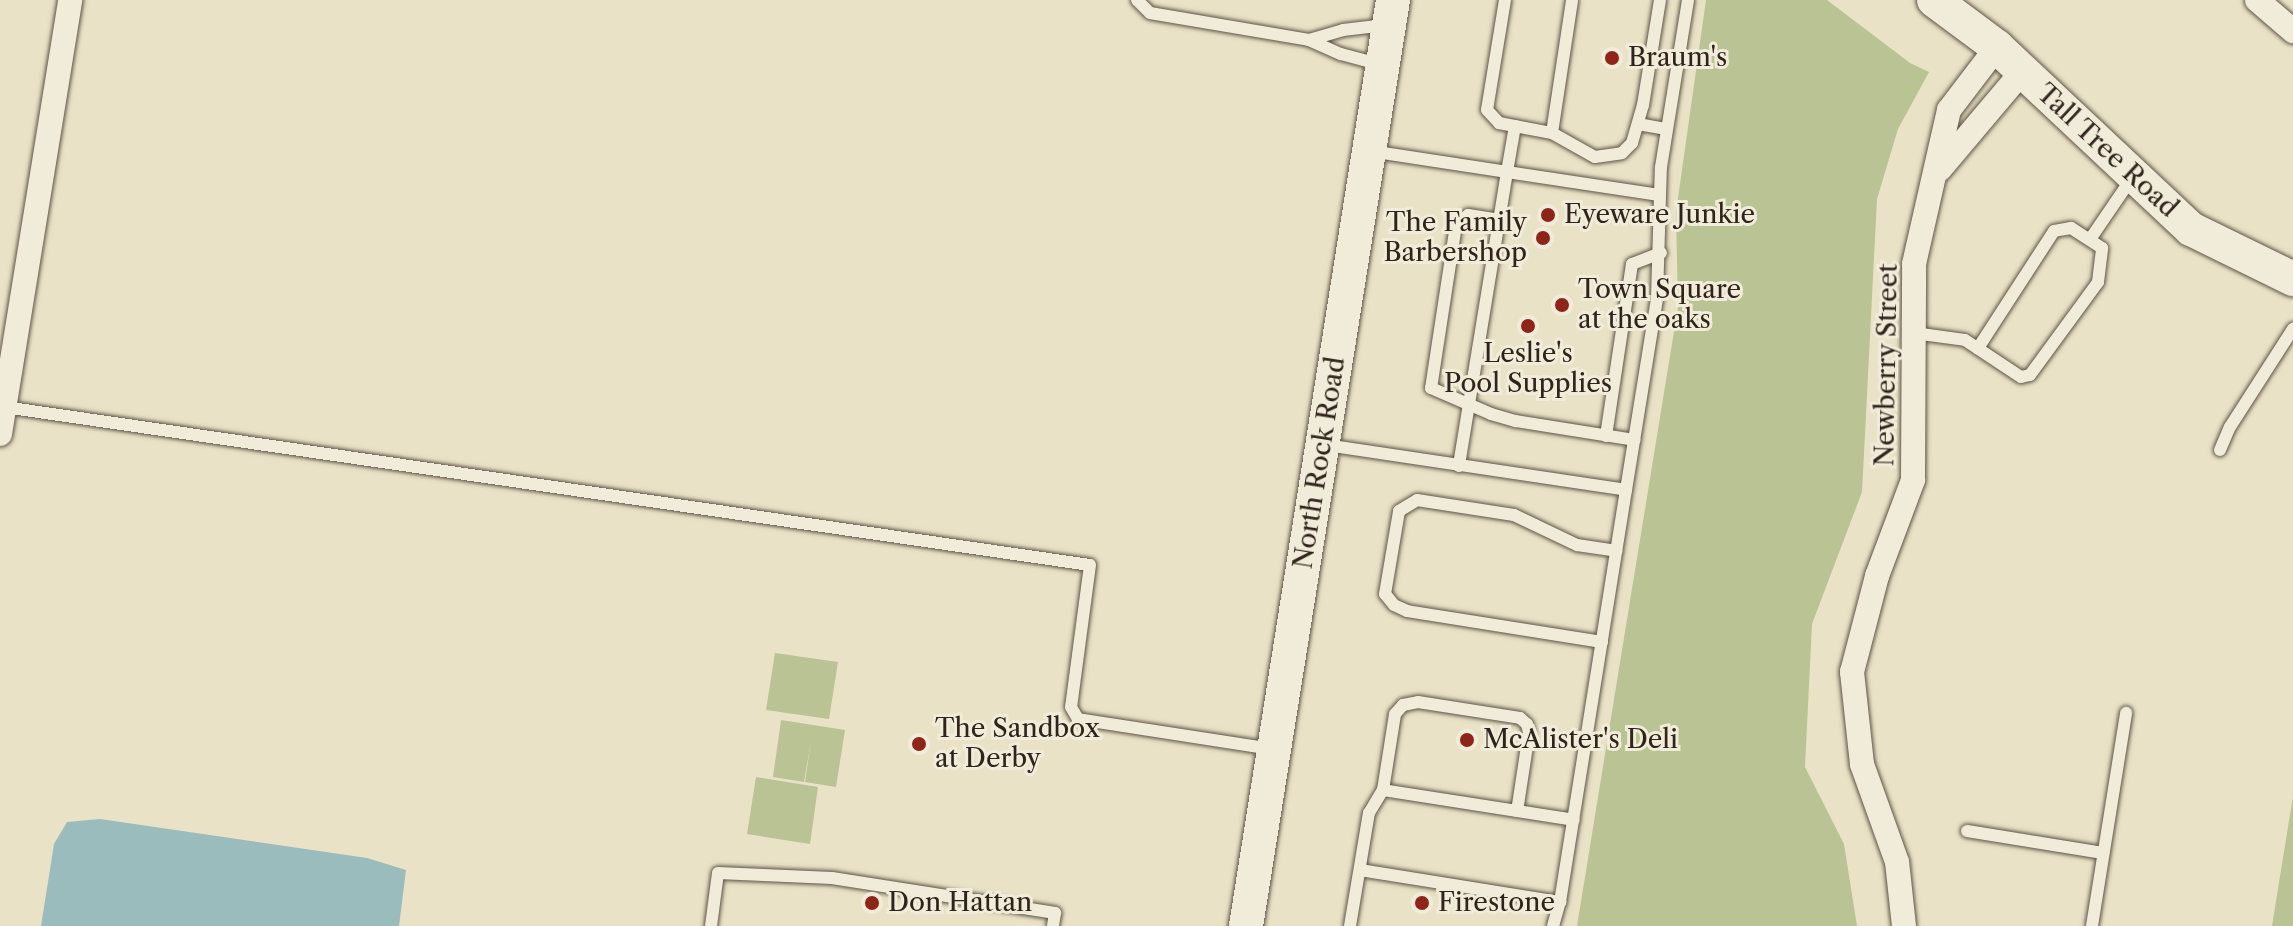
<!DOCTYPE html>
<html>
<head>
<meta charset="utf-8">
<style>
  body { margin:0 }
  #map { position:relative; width:2293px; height:926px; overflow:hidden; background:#eae2c6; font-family:"Libre Caslon Text",serif }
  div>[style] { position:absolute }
  .green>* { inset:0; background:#b9c393 }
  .water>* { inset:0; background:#9abcbc }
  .roads { filter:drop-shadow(0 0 2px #5e5346) drop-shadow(0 0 2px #5e5346) }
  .lane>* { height:12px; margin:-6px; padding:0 6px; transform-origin:6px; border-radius:6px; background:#f1ecda }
  .street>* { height:24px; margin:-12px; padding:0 12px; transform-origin:12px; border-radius:12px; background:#f1ecda }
  .secondary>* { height:34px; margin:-17px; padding:0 17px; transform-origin:17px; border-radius:17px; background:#f1ecda }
  .dots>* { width:22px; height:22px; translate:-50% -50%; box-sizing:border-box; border:4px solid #f1ecda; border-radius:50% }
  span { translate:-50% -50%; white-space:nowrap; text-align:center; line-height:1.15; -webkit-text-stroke:6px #f1ecda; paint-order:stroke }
  .poi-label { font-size:26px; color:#30231b }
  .left { translate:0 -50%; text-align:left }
  .right { translate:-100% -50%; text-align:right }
  .street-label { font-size:26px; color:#30231b }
</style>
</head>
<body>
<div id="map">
  <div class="green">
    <i style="clip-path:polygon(1706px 0,1827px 0,1910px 63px,1929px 72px,1898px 129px,1877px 199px,1862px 492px,1812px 624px,1805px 767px,1844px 844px,1857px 926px,1577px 926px,1678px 307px,1676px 212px)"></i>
    <i style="clip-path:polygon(775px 653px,838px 662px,829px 719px,766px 710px)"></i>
    <i style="clip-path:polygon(781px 720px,845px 730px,836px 787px,805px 782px,811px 741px,804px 782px,773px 777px)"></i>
    <i style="clip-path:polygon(756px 777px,818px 787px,810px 844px,747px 834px)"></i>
    <i style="clip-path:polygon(2293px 796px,2293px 926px,2272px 926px)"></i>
  </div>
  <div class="water">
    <i style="clip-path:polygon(100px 819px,367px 858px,406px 870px,399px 926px,41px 926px,54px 844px,67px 822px)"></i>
  </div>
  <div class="roads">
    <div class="lane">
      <i style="left:1137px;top:0;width:18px;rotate:45deg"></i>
      <i style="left:1150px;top:13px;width:161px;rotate:9.6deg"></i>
      <i style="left:1309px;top:40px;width:35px;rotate:24deg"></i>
      <i style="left:1341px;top:54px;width:42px;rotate:15deg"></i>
      <i style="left:1505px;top:0;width:111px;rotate:99.3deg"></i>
      <i style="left:1487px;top:110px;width:18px;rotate:47deg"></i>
      <i style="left:1499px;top:123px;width:54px;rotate:10.7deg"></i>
      <i style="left:1552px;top:133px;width:134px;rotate:-81.4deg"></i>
      <i style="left:1309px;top:40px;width:35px;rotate:-16deg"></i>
      <i style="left:1343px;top:30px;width:43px;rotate:-6.6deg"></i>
      <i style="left:1638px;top:124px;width:29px;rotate:10deg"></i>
      <i style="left:1515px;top:126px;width:47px;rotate:99.9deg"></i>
      <i style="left:1507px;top:172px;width:154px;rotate:8.6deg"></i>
      <i style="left:1552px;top:133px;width:49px;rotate:29.2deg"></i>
      <i style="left:1595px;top:157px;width:27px;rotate:-8deg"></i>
      <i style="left:1622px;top:153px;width:14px;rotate:-45deg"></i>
      <i style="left:1632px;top:143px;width:40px;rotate:-74deg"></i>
      <i style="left:1643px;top:105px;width:106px;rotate:-80.8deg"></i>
      <i style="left:1370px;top:151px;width:139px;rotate:8.7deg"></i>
      <i style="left:1507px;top:172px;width:298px;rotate:99.3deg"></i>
      <i style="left:1500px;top:220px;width:32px;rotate:-171deg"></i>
      <i style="left:1468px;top:215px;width:16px;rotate:140deg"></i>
      <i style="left:1456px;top:225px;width:165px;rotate:98.7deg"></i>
      <i style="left:1431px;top:388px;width:65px;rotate:23.4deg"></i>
      <i style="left:1491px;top:414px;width:26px;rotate:16deg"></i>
      <i style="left:1516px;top:421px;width:120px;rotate:9.1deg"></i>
      <i style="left:2091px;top:238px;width:73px;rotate:-55.7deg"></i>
      <i style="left:1914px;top:333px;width:51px;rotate:7.8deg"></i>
      <i style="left:1965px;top:340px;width:67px;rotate:33.5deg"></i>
      <i style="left:2021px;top:377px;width:9px;rotate:-13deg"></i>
      <i style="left:2030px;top:375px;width:115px;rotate:-53.8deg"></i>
      <i style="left:2098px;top:282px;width:34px;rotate:-83deg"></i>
      <i style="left:2102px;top:248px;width:37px;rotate:-147deg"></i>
      <i style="left:2071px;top:228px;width:17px;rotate:170deg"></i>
      <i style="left:2054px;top:231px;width:140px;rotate:123deg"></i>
      <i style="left:4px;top:407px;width:1097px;rotate:8.28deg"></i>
      <i style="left:1090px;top:565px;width:143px;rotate:97.6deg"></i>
      <i style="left:1071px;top:707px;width:14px;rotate:60deg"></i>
      <i style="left:1078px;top:719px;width:195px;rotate:8.8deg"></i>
      <i style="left:1606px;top:436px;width:174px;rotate:-81.4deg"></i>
      <i style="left:1632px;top:264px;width:31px;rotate:-21deg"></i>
      <i style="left:1326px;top:445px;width:303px;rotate:8.5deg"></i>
      <i style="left:1626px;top:490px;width:194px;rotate:-80.8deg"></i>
      <i style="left:1657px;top:298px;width:131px;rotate:-88.3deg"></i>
      <i style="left:1661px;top:167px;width:169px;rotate:-80.8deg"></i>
      <i style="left:2220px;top:450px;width:25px;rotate:-67deg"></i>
      <i style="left:2230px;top:427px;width:117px;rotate:-57.3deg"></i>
      <i style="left:1602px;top:642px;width:197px;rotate:-171deg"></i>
      <i style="left:1407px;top:611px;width:14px;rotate:-155deg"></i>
      <i style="left:1394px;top:605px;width:14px;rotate:-129deg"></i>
      <i style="left:1385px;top:594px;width:84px;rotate:-80.4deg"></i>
      <i style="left:1399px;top:511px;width:21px;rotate:-31deg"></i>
      <i style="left:1417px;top:500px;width:98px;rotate:8.8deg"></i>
      <i style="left:1514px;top:515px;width:70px;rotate:25.5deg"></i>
      <i style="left:1577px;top:545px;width:40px;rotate:8.5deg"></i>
      <i style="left:1383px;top:790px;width:77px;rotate:-81deg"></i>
      <i style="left:1395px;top:714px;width:12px;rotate:-48deg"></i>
      <i style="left:1403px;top:705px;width:15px;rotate:-11deg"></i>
      <i style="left:1418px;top:702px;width:103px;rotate:8.9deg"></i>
      <i style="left:1520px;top:718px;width:9px;rotate:41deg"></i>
      <i style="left:1527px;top:724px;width:9px;rotate:77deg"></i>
      <i style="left:1529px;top:733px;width:79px;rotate:98.7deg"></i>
      <i style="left:1967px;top:831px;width:138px;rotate:9.2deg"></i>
      <i style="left:1360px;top:870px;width:203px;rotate:9.1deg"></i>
      <i style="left:711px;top:926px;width:53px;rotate:-82.5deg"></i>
      <i style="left:718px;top:873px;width:114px;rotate:2.5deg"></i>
      <i style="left:832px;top:878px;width:226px;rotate:8.9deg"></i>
      <i style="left:1055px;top:913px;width:13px;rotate:99deg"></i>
      <i style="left:1350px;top:926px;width:115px;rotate:-80.5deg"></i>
      <i style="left:1369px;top:813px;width:27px;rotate:-59deg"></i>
      <i style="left:1383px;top:790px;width:193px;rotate:8.9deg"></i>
      <i style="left:1553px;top:926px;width:25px;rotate:-74deg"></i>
      <i style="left:1560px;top:902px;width:417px;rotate:-80.9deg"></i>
      <i style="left:2092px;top:926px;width:216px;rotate:-80.9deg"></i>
    </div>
    <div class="street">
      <i style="left:2257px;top:0;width:48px;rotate:40.7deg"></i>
      <i style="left:1940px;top:169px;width:127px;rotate:-49.8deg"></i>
      <i style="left:0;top:434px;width:440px;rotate:-80.8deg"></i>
      <i style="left:1904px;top:926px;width:64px;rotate:-96.2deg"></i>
      <i style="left:1897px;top:862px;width:104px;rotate:-109.7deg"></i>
      <i style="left:1862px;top:764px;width:93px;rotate:-96.2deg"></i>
      <i style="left:1852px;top:672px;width:99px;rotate:-75.4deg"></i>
      <i style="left:1877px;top:576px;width:103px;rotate:-69.4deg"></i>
      <i style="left:1913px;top:480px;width:216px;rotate:-89.7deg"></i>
      <i style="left:1914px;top:264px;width:158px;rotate:-77.2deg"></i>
      <i style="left:1949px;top:110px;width:79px;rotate:-52.7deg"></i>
    </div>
    <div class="secondary">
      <i style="left:1934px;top:0;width:79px;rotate:36.7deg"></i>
      <i style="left:1997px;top:47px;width:266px;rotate:43.2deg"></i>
      <i style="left:2191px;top:229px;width:114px;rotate:26.1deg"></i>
      <i style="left:1246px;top:926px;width:938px;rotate:-80.98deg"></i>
    </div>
  </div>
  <div class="dots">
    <i style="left:1612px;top:58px;background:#8f2418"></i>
    <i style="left:1548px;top:215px;background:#8f2418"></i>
    <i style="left:1543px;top:238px;background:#8f2418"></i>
    <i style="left:1562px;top:305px;background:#8f2418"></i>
    <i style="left:1528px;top:326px;background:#8f2418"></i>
    <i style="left:1467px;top:740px;background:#8f2418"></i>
    <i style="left:919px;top:744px;background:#8f2418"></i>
    <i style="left:872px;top:903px;background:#8f2418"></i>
    <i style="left:1422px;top:903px;background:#8f2418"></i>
  </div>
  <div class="poi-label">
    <span class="left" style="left:1628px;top:58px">Braum's</span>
    <span class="left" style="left:1564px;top:215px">Eyeware Junkie</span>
    <span class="right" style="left:1527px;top:238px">The Family<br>Barbershop</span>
    <span class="left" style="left:1578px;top:305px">Town Square<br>at the oaks</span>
    <span style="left:1528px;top:369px">Leslie's<br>Pool Supplies</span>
    <span class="left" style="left:935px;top:744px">The Sandbox<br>at Derby</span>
    <span class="left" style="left:1483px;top:740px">McAlister's Deli</span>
    <span class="left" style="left:888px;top:903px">Don Hattan</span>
    <span class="left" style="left:1438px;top:903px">Firestone</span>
  </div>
  <div class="street-label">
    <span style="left:2107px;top:151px;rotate:43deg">Tall Tree Road</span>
    <span style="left:1887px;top:365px;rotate:-89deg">Newberry Street</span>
    <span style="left:1320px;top:463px;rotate:-81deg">North Rock Road</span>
  </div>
</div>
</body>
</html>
